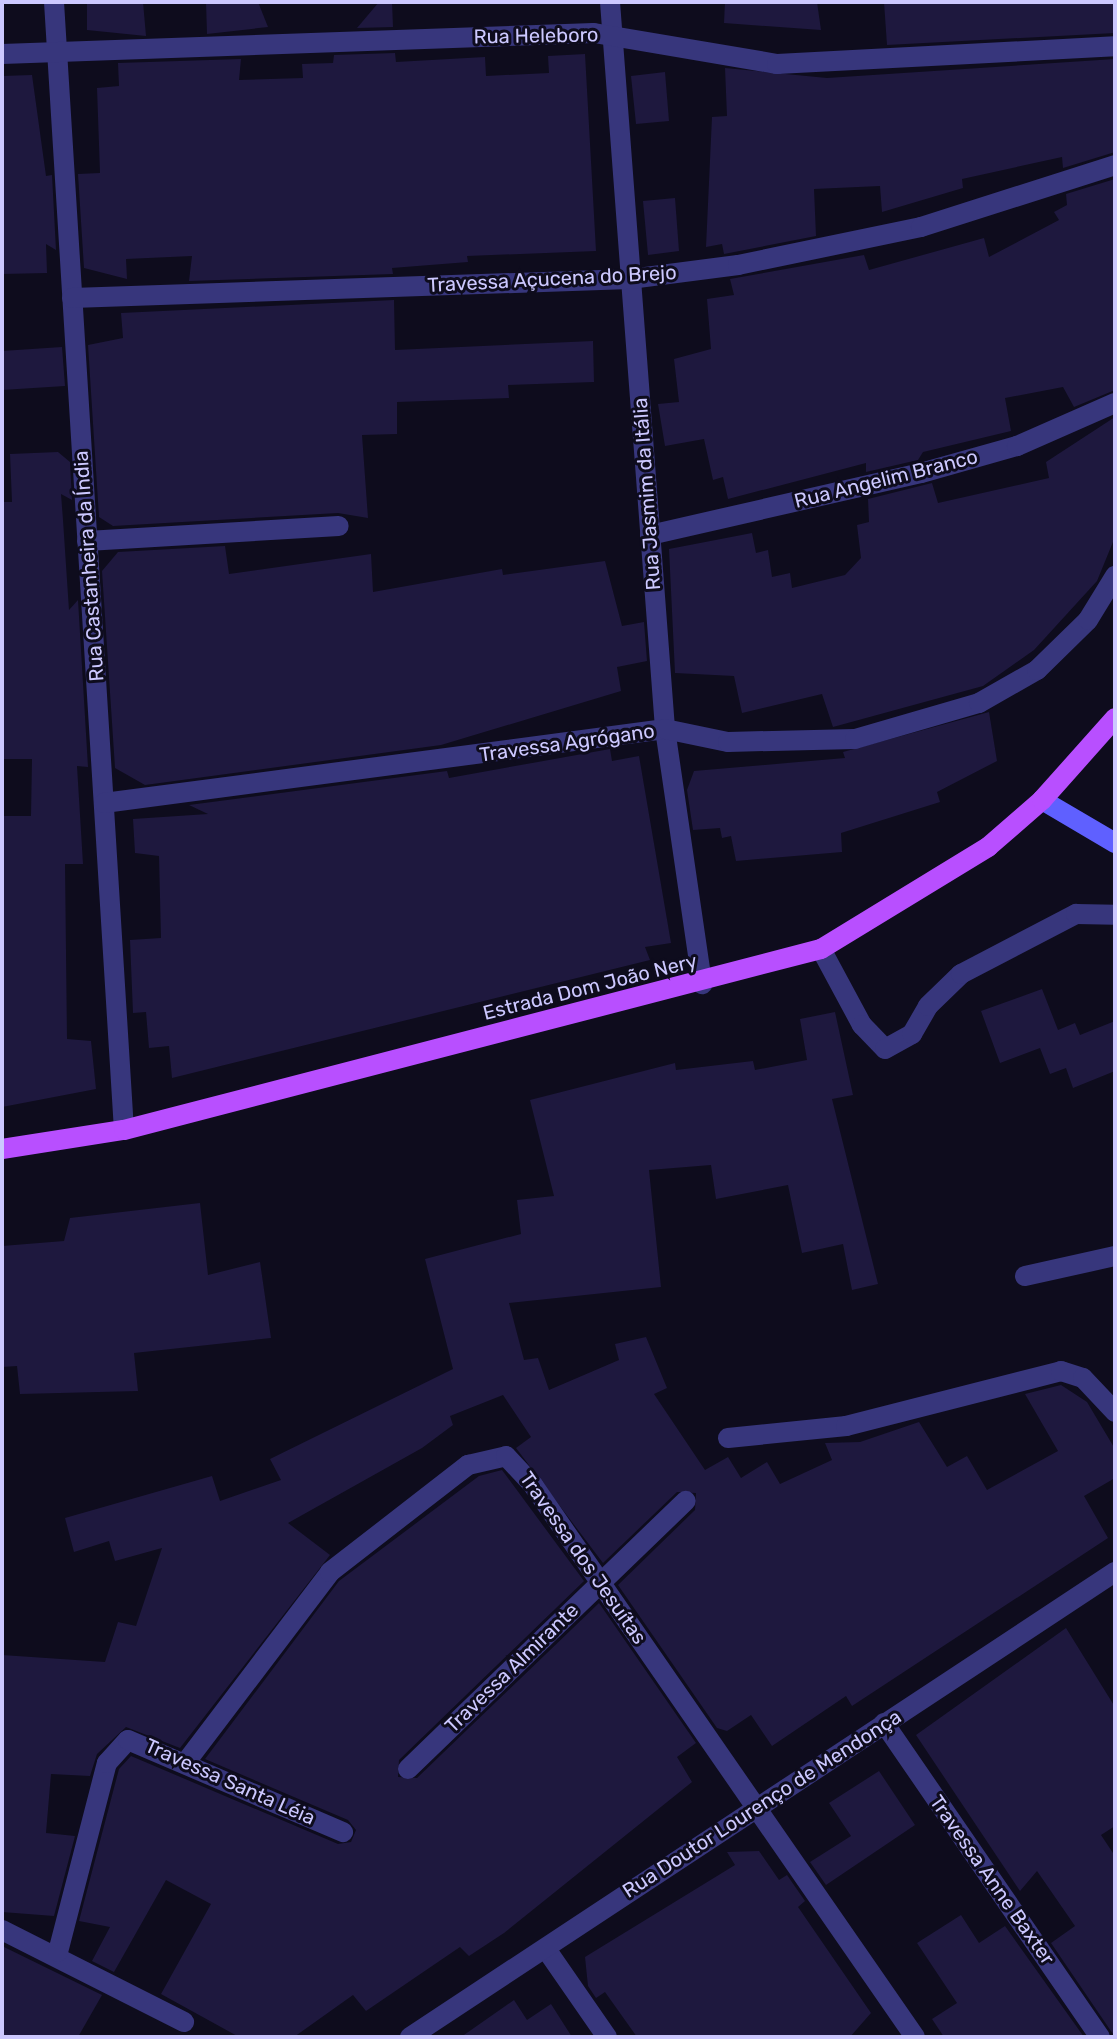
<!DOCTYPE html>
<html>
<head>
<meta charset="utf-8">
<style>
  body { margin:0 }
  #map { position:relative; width:1117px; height:2039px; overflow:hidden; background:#0e0c1d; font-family:Rubik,sans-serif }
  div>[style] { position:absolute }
  .building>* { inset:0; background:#1e183e }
  .street>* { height:20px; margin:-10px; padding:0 10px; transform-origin:10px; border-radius:10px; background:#37367c }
  .secondary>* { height:20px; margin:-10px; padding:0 10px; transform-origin:10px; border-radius:10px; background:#5f60ff }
  .primary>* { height:20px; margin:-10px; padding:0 10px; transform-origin:10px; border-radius:10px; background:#b84fff }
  span { translate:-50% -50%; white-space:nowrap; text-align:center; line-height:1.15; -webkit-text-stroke:6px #0e0c1d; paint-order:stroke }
  .street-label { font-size:20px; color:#ccc8ff }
  .frame { position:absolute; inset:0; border:4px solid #ccc8ff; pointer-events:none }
</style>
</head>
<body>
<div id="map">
  <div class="building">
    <i style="clip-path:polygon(143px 2px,146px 36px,87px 30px,87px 3px)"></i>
    <i style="clip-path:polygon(206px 2px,258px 2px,268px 27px,207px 34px)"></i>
    <i style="clip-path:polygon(379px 2px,392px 2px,393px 27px,357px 28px)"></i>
    <i style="clip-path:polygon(725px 2px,817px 2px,821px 30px,724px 23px)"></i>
    <i style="clip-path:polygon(884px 2px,1115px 2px,1115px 33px,887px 45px)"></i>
    <i style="clip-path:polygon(395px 53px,396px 62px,485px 57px,486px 76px,549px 73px,548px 56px,585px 54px,596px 251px,467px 256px,468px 262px,392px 268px,393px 274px,189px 281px,192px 256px,126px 259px,127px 279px,84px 268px,78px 174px,100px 173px,97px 88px,119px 86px,118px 63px,241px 59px,239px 80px,303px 78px,302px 64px,333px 63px,334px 55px)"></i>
    <i style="clip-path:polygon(1115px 59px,1115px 152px,1063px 168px,1062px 157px,962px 179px,963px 188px,882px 212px,880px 186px,814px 189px,816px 236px,724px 254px,722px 244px,706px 247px,712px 117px,727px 116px,725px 68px,827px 78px)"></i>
    <i style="clip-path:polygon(665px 72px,669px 121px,636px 124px,631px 76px)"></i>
    <i style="clip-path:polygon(32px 75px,46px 176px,52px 175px,56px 250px,46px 244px,47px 273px,2px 274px,2px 76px)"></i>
    <i style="clip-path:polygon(1115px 179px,1115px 390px,1074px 407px,1063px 387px,1005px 398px,1011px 431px,923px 452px,918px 460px,866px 472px,866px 463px,728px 499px,723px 477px,713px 480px,704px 439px,665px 446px,658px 404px,679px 402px,674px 359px,711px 349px,707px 299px,734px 295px,730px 279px,864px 255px,869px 270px,984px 238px,989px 257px,1059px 220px,1054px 212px,1067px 205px,1066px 194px)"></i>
    <i style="clip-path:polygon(675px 198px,679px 251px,648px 255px,643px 201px)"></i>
    <i style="clip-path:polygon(394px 300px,395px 350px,593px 341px,594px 382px,508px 385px,509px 398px,397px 402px,397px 434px,362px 435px,368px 518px,338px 513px,113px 526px,99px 517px,88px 345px,123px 338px,121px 313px)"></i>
    <i style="clip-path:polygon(62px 347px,65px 386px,2px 390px,2px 351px)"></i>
    <i style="clip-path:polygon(1115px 417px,1115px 537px,1097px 581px,1034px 650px,983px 686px,833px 727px,822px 694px,742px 713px,734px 676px,675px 673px,669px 549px,752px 533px,756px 553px,768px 550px,772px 577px,790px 573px,792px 588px,845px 575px,861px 558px,857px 525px,869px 522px,868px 499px,932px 483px,938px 503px,1049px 478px,1046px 462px)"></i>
    <i style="clip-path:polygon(58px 452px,70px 462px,72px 500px,61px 494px,63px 520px,69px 610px,78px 600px,88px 767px,77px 766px,83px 864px,65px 864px,67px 1039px,91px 1041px,96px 1089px,2px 1107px,2px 816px,31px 816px,32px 759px,2px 759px,2px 502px,12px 502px,10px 454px)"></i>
    <i style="clip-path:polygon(225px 546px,229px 574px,371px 554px,373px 592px,502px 569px,503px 575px,605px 561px,622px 626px,644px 622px,647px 661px,617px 667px,621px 691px,441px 745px,145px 785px,115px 768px,102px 571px,118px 552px)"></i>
    <i style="clip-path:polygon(989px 712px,997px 761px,937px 792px,940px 802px,841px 833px,842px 852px,736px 861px,731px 836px,722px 838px,720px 828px,693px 830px,687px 790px,694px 771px,845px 758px,843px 752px)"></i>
    <i style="clip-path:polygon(610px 749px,612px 761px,639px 756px,671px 943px,645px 947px,650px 960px,172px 1078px,169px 1046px,149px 1048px,146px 1012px,133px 1013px,130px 940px,161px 938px,159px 856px,135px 853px,133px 819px,208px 814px,189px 805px,447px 771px,449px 778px)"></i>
    <i style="clip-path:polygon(1042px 989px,1058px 1030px,1075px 1023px,1080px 1035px,1115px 1021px,1115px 1071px,1073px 1088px,1066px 1068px,1050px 1074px,1040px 1048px,1000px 1063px,981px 1011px)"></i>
    <i style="clip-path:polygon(835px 1012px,853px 1095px,832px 1099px,878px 1284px,852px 1290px,843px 1244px,802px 1253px,788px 1185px,716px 1199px,711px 1165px,649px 1170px,661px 1287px,509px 1303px,524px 1360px,538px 1358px,549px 1390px,619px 1360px,615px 1344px,646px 1337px,667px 1388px,654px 1394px,705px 1470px,728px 1457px,741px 1478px,767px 1462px,780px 1484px,832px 1460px,825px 1443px,860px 1442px,919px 1422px,947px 1467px,967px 1456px,987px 1490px,1058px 1451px,1025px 1394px,1061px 1385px,1087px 1402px,1115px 1449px,1115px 1478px,1084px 1496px,1108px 1538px,852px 1706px,846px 1696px,772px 1746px,751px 1715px,727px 1731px,717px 1728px,618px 1585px,695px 1510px,696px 1493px,677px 1492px,603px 1563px,516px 1448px,531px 1437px,503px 1395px,450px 1416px,453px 1425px,422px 1448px,288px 1523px,330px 1555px,180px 1748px,126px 1727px,97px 1754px,90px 1776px,51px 1774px,46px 1833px,75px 1836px,54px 1916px,2px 1912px,2px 1655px,105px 1662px,118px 1622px,136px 1626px,162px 1548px,115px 1561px,109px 1541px,74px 1552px,65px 1518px,212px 1476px,220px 1501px,281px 1480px,270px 1459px,453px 1369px,425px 1259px,521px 1234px,517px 1200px,554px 1196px,530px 1100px,675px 1063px,676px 1070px,753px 1061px,755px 1070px,807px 1060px,800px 1019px)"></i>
    <i style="clip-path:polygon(200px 1203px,208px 1275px,260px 1262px,271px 1338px,134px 1353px,138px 1391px,20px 1394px,17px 1366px,2px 1367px,2px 1246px,64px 1241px,70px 1218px)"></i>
    <i style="clip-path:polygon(502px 1470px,584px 1581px,399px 1760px,398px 1777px,417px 1778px,599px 1603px,696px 1743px,677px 1757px,692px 1782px,504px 1933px,469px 1956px,460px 1947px,366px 2011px,353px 1995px,294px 2037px,239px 2037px,161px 1994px,211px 1904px,166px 1880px,114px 1972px,92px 1961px,110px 1927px,79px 1921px,119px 1769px,131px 1756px,338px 1844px,351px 1842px,356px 1830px,348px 1820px,205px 1759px,339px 1581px,479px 1476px)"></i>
    <i style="clip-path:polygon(1066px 1628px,1115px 1707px,1115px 1826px,1101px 1835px,1115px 1856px,1115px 2037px,1051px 1943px,1075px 1926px,1037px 1871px,1020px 1891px,916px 1735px)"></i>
    <i style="clip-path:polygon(879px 1771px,915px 1825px,826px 1885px,810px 1862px,851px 1836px,829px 1803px)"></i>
    <i style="clip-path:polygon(759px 1851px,779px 1880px,787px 1875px,805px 1901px,798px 1907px,871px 2013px,850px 2037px,637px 2037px,605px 1992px,596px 1998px,588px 1986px,585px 1957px,735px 1865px,727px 1852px)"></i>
    <i style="clip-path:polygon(961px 1915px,979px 1943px,1005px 1926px,1084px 2037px,944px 2037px,932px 2019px,957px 2003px,917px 1943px)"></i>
    <i style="clip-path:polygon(2px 1946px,102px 1995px,78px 2037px,2px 2037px)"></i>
    <i style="clip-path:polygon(514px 2000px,527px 2020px,551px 2004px,572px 2037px,461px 2037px)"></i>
  </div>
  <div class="street">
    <i style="left:54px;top:2px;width:1130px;rotate:86.45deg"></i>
    <i style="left:610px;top:2px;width:729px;rotate:85.67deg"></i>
    <i style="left:665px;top:729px;width:258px;rotate:81.7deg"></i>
    <i style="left:2px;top:54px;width:592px;rotate:-2.03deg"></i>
    <i style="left:594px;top:33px;width:186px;rotate:9.6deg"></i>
    <i style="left:777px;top:64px;width:338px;rotate:-3deg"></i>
    <i style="left:72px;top:298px;width:558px;rotate:-1.95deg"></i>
    <i style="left:630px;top:279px;width:109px;rotate:-7.4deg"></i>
    <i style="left:738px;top:265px;width:187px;rotate:-11.7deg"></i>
    <i style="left:921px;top:227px;width:204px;rotate:-17.7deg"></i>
    <i style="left:650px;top:535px;width:278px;rotate:-12.9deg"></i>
    <i style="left:921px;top:473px;width:100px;rotate:-15.7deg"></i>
    <i style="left:1017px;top:446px;width:107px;rotate:-23.7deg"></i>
    <i style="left:87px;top:541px;width:252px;rotate:-3.4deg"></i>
    <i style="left:104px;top:803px;width:566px;rotate:-7.51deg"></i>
    <i style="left:665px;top:729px;width:64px;rotate:11.7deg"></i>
    <i style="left:728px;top:742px;width:127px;rotate:-1.4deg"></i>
    <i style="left:855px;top:739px;width:129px;rotate:-16.2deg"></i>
    <i style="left:979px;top:703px;width:67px;rotate:-29.6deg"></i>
    <i style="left:1037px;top:670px;width:71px;rotate:-44.4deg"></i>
    <i style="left:1088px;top:620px;width:52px;rotate:-58.5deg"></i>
    <i style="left:821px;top:949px;width:86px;rotate:61.7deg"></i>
    <i style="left:862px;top:1025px;width:33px;rotate:46deg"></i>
    <i style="left:885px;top:1049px;width:31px;rotate:-29deg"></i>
    <i style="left:912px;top:1034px;width:32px;rotate:-60deg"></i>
    <i style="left:928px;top:1006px;width:46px;rotate:-44.1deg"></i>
    <i style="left:961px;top:974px;width:130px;rotate:-27.6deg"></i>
    <i style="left:1076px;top:914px;width:39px;rotate:1deg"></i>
    <i style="left:1025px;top:1276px;width:92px;rotate:-12.5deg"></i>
    <i style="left:728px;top:1438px;width:119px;rotate:-5.8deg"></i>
    <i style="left:846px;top:1426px;width:222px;rotate:-14.3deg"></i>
    <i style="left:1061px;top:1371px;width:23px;rotate:18deg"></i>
    <i style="left:1083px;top:1378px;width:47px;rotate:46.7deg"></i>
    <i style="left:884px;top:1723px;width:381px;rotate:55.5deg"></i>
    <i style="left:186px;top:1762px;width:238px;rotate:-52.8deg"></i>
    <i style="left:330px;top:1572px;width:175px;rotate:-37.8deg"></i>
    <i style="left:468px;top:1465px;width:39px;rotate:-13deg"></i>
    <i style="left:506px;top:1456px;width:40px;rotate:47deg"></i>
    <i style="left:533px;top:1485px;width:671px;rotate:55.32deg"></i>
    <i style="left:408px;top:1769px;width:386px;rotate:-44deg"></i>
    <i style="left:2px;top:1930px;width:204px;rotate:26.8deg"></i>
    <i style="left:546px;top:1949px;width:107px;rotate:55.3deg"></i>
    <i style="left:58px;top:1952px;width:195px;rotate:-75.5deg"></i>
    <i style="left:107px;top:1763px;width:31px;rotate:-48deg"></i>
    <i style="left:128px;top:1740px;width:234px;rotate:23.2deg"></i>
    <i style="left:410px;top:2037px;width:845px;rotate:-33.41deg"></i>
  </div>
  <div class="secondary">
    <i style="left:1042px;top:800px;width:85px;rotate:30.5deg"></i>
  </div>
  <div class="primary">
    <i style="left:2px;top:1149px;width:123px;rotate:-8.9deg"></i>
    <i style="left:124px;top:1130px;width:720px;rotate:-14.56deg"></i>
    <i style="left:821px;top:949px;width:196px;rotate:-31.4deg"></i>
    <i style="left:988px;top:847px;width:72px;rotate:-41deg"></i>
    <i style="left:1042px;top:800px;width:110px;rotate:-48.3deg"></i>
  </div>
  <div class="street-label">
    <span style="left:536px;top:36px;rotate:-1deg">Rua Heleboro</span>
    <span style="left:552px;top:279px;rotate:-3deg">Travessa Açucena do Brejo</span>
    <span style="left:886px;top:479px;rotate:-14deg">Rua Angelim Branco</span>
    <span style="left:647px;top:494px;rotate:-94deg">Rua Jasmim da Itália</span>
    <span style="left:89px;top:566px;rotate:-94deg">Rua Castanheira da Índia</span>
    <span style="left:567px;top:743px;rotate:-8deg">Travessa Agrógano</span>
    <span style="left:590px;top:987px;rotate:-14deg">Estrada Dom João Nery</span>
    <span style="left:583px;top:1558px;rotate:55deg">Travessa dos Jesuítas</span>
    <span style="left:512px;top:1668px;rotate:-44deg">Travessa Almirante</span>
    <span style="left:230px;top:1782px;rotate:24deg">Travessa Santa Léia</span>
    <span style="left:762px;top:1804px;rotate:-33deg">Rua Doutor Lourenço de Mendonça</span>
    <span style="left:992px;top:1880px;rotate:55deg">Travessa Anne Baxter</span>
  </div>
  <div class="frame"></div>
</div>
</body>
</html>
